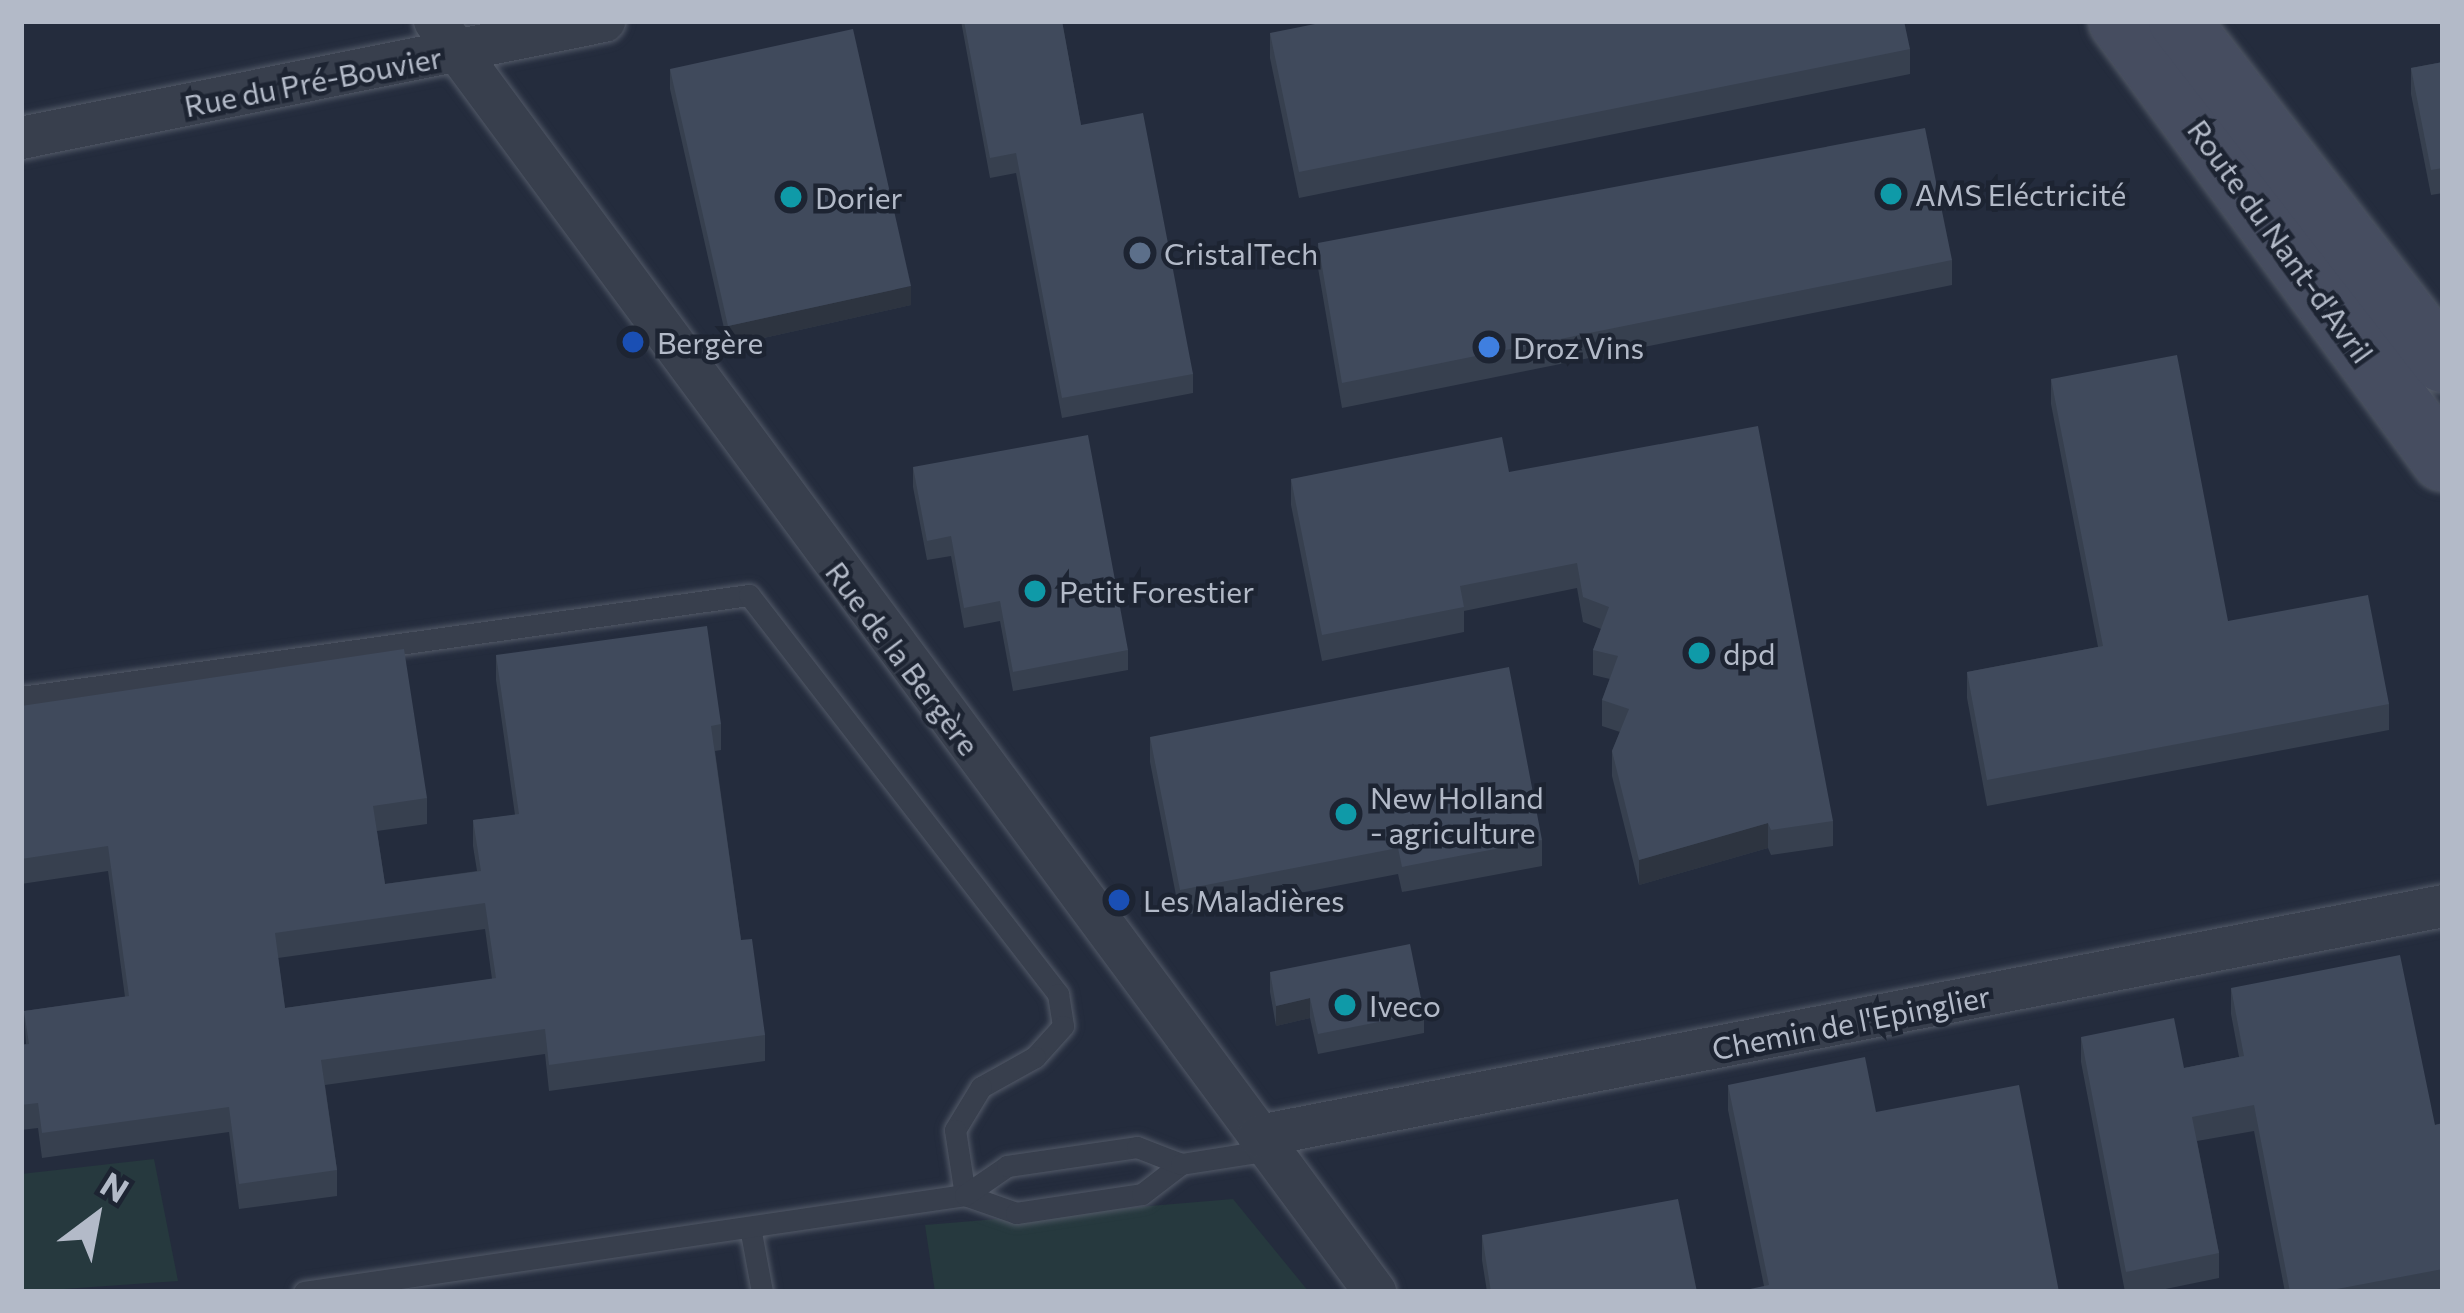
<!DOCTYPE html>
<html>
<head>
<meta charset="utf-8">
<style>
  body { margin:0 }
  #map { position:relative; width:2464px; height:1313px; overflow:hidden; background:#242c3d; font-family:Commissioner,sans-serif }
  div>[style] { position:absolute }
  .green>* { inset:0; background:#26393e }
  .roads { filter:drop-shadow(0 0 3px #535a68) drop-shadow(0 0 3px #535a68) }
  .lane>* { height:21px; margin:-10.5px; padding:0 10.5px; transform-origin:10.5px; border-radius:10.5px; background:#383f4d }
  .street>* { height:42px; margin:-21px; padding:0 21px; transform-origin:21px; border-radius:21px; background:#383f4d }
  .secondary>* { height:60px; margin:-30px; padding:0 30px; transform-origin:30px; border-radius:30px; background:#464d60 }
  .wall>* { inset:0; background:#37404f }
  .shaded-wall>* { inset:0; background:#2d3440 }
  .building>* { inset:0; background:#404a5c }
  .dots>* { width:33px; height:33px; translate:-50% -50%; box-sizing:border-box; border:6px solid #1d2432; border-radius:50% }
  span { translate:-50% -50%; white-space:nowrap; text-align:center; line-height:1.15; -webkit-text-stroke:9px #1d2432; paint-order:stroke }
  .street-label { font-size:30px; color:#b3bac8 }
  .poi-label { font-size:30px; color:#b3bac8 }
  .left { translate:0 -50%; text-align:left }
  .frame { position:absolute; inset:0; border:24px solid #b3bac8; pointer-events:none }
  .north { position:absolute; left:36px; top:1157px; width:120px; height:120px; -webkit-text-stroke:9px #1d2432; paint-order:stroke; rotate:32deg; font-size:33px; font-weight:700; line-height:48px; text-align:center; color:#b3bac8 }
  .north::after { content:''; display:block; margin:auto; width:42px; height:54px; background:#b3bac8; clip-path:polygon(50% 0,100% 100%,50% 72%,0 100%) }
</style>
</head>
<body>
<div id="map">
  <div class="green">
    <i style="clip-path:polygon(154px 1159px,178px 1281px,21px 1292px,21px 1174px)"></i>
    <i style="clip-path:polygon(1233px 1199px,1309px 1292px,935px 1292px,925px 1225px)"></i>
  </div>
  <div class="roads">
    <div class="lane">
      <i style="left:21px;top:697px;width:735px;rotate:-7.98deg"></i>
      <i style="left:749px;top:595px;width:505px;rotate:52.24deg"></i>
      <i style="left:1058px;top:994px;width:32px;rotate:81deg"></i>
      <i style="left:1063px;top:1026px;width:42px;rotate:132.1deg"></i>
      <i style="left:1035px;top:1057px;width:62px;rotate:150.9deg"></i>
      <i style="left:981px;top:1087px;width:50px;rotate:121.2deg"></i>
      <i style="left:955px;top:1130px;width:66px;rotate:81.3deg"></i>
      <i style="left:965px;top:1195px;width:54px;rotate:19.4deg"></i>
      <i style="left:1016px;top:1213px;width:127px;rotate:-8.6deg"></i>
      <i style="left:1142px;top:1194px;width:49px;rotate:-37.6deg"></i>
      <i style="left:750px;top:1227px;width:66px;rotate:79.5deg"></i>
      <i style="left:304px;top:1292px;width:668px;rotate:-8.35deg"></i>
      <i style="left:965px;top:1195px;width:51px;rotate:-34.6deg"></i>
      <i style="left:1007px;top:1166px;width:131px;rotate:-8.3deg"></i>
      <i style="left:1137px;top:1147px;width:47px;rotate:21.1deg"></i>
      <i style="left:1181px;top:1164px;width:89px;rotate:-9deg"></i>
    </div>
    <div class="street">
      <i style="left:435px;top:21px;width:1581px;rotate:53.51deg"></i>
      <i style="left:21px;top:138px;width:595px;rotate:-11.35deg"></i>
      <i style="left:1259px;top:1136px;width:1206px;rotate:-10.99deg"></i>
    </div>
    <div class="secondary">
      <i style="left:2119px;top:21px;width:546px;rotate:53.63deg"></i>
      <i style="left:2179px;top:21px;width:431px;rotate:52.3deg"></i>
    </div>
  </div>
  <div class="wall">
    <i style="clip-path:polygon(961px 21px,1062px 21px,1081px 125px,1193px 374px,1193px 393px,1062px 418px,1016px 173px,990px 178px)"></i>
    <i style="clip-path:polygon(1270px 33px,1910px 49px,1910px 74px,1299px 198px,1270px 58px)"></i>
    <i style="clip-path:polygon(2443px 62px,2443px 193px,2431px 195px,2411px 94px,2411px 68px)"></i>
    <i style="clip-path:polygon(670px 69px,911px 305px,728px 346px,670px 89px)"></i>
    <i style="clip-path:polygon(1318px 243px,1952px 260px,1952px 285px,1342px 408px,1318px 268px)"></i>
    <i style="clip-path:polygon(2051px 379px,2228px 621px,2389px 704px,2389px 730px,1987px 806px,1967px 698px,1967px 672px,2098px 647px,2051px 404px)"></i>
    <i style="clip-path:polygon(913px 467px,1128px 650px,1128px 670px,1013px 691px,1000px 621px,964px 628px,951px 556px,927px 560px,913px 487px)"></i>
    <i style="clip-path:polygon(1509px 472px,1833px 821px,1833px 846px,1771px 855px,1768px 848px,1639px 885px,1612px 776px,1612px 751px,1620px 732px,1602px 726px,1602px 700px,1610px 679px,1593px 675px,1593px 650px,1601px 629px,1583px 622px,1577px 588px,1464px 611px,1464px 632px,1322px 661px,1291px 505px,1291px 479px)"></i>
    <i style="clip-path:polygon(evenodd,496px 655px,721px 724px,721px 750px,715px 751px,741px 940px,765px 1035px,765px 1061px,549px 1091px,545px 1054px,325px 1085px,337px 1170px,337px 1196px,239px 1209px,229px 1132px,42px 1158px,38px 1128px,21px 1130px,21px 1045px,26px 1044px,24px 1011px,125px 997px,108px 871px,21px 884px,21px 706px,427px 798px,427px 824px,377px 831px,385px 884px,477px 871px,473px 846px,473px 820px,515px 815px,496px 680px,496px 655px,485px 929px,492px 979px,285px 1008px,278px 958px,485px 929px)"></i>
    <i style="clip-path:polygon(1150px 737px,1542px 840px,1542px 866px,1402px 892px,1398px 874px,1180px 916px,1150px 762px)"></i>
    <i style="clip-path:polygon(1270px 972px,1424px 1013px,1424px 1033px,1318px 1054px,1310px 1018px,1276px 1026px,1270px 992px)"></i>
    <i style="clip-path:polygon(2231px 988px,2435px 1125px,2443px 1123px,2443px 1292px,2285px 1292px,2254px 1131px,2197px 1141px,2219px 1253px,2219px 1278px,2151px 1292px,2125px 1292px,2081px 1062px,2081px 1037px,2184px 1068px,2239px 1057px,2231px 1014px)"></i>
    <i style="clip-path:polygon(1728px 1085px,1876px 1112px,2059px 1292px,1764px 1286px,1728px 1110px)"></i>
    <i style="clip-path:polygon(1482px 1235px,1697px 1292px,1487px 1292px,1482px 1260px)"></i>
  </div>
  <div class="shaded-wall">
    <i style="clip-path:polygon(911px 286px,911px 305px,728px 346px,728px 326px)"></i>
    <i style="clip-path:polygon(1768px 823px,1768px 848px,1639px 885px,1639px 860px)"></i>
    <i style="clip-path:polygon(1310px 998px,1310px 1018px,1276px 1026px,1276px 1006px)"></i>
  </div>
  <div class="building">
    <i style="clip-path:polygon(964px 21px,1062px 21px,1081px 125px,1143px 113px,1193px 374px,1062px 398px,1016px 153px,990px 158px)"></i>
    <i style="clip-path:polygon(1330px 21px,1904px 21px,1910px 49px,1299px 172px,1270px 33px)"></i>
    <i style="clip-path:polygon(853px 29px,911px 286px,728px 326px,670px 69px)"></i>
    <i style="clip-path:polygon(2443px 62px,2443px 168px,2431px 170px,2411px 68px)"></i>
    <i style="clip-path:polygon(1925px 128px,1952px 260px,1342px 383px,1318px 243px)"></i>
    <i style="clip-path:polygon(2177px 355px,2228px 621px,2368px 595px,2389px 704px,1987px 780px,1967px 672px,2103px 646px,2051px 379px)"></i>
    <i style="clip-path:polygon(1758px 426px,1833px 821px,1771px 830px,1768px 823px,1639px 860px,1612px 751px,1629px 709px,1602px 700px,1618px 656px,1593px 650px,1609px 607px,1583px 597px,1577px 563px,1460px 586px,1464px 607px,1322px 635px,1291px 479px,1502px 437px,1509px 472px)"></i>
    <i style="clip-path:polygon(1088px 435px,1128px 650px,1013px 672px,1000px 601px,964px 608px,951px 536px,927px 541px,913px 467px)"></i>
    <i style="clip-path:polygon(evenodd,707px 626px,721px 724px,711px 726px,741px 940px,752px 939px,765px 1035px,549px 1065px,545px 1029px,321px 1060px,337px 1170px,239px 1184px,229px 1107px,42px 1133px,38px 1103px,21px 1105px,21px 1045px,29px 1044px,24px 1011px,129px 996px,108px 846px,21px 859px,21px 706px,404px 649px,427px 798px,373px 806px,385px 884px,481px 871px,473px 820px,519px 814px,496px 655px,707px 626px,485px 903px,496px 978px,285px 1008px,275px 933px,485px 903px)"></i>
    <i style="clip-path:polygon(1509px 667px,1542px 840px,1402px 867px,1398px 848px,1180px 890px,1150px 737px)"></i>
    <i style="clip-path:polygon(1410px 944px,1424px 1013px,1318px 1034px,1310px 998px,1276px 1006px,1270px 972px)"></i>
    <i style="clip-path:polygon(2400px 955px,2435px 1125px,2443px 1123px,2443px 1269px,2321px 1292px,2290px 1292px,2254px 1105px,2192px 1117px,2219px 1253px,2126px 1272px,2081px 1037px,2174px 1018px,2184px 1068px,2244px 1056px,2231px 988px)"></i>
    <i style="clip-path:polygon(1865px 1057px,1876px 1112px,2019px 1085px,2059px 1292px,1736px 1292px,1769px 1285px,1728px 1085px)"></i>
    <i style="clip-path:polygon(1678px 1199px,1697px 1292px,1491px 1292px,1482px 1235px)"></i>
  </div>
  <div class="dots">
    <i style="left:1891px;top:194px;background:#0f9aa8"></i>
    <i style="left:791px;top:197px;background:#0f9aa8"></i>
    <i style="left:1140px;top:253px;background:#5c6f8a"></i>
    <i style="left:633px;top:342px;background:#1a4fb4"></i>
    <i style="left:1489px;top:347px;background:#3f7fe0"></i>
    <i style="left:1035px;top:591px;background:#0f9aa8"></i>
    <i style="left:1699px;top:653px;background:#0f9aa8"></i>
    <i style="left:1346px;top:814px;background:#0f9aa8"></i>
    <i style="left:1119px;top:900px;background:#1a4fb4"></i>
    <i style="left:1345px;top:1005px;background:#0f9aa8"></i>
  </div>
  <div class="street-label">
    <span style="left:313px;top:81px;rotate:-11deg">Rue du Pré-Bouvier</span>
    <span style="left:2281px;top:241px;rotate:54deg">Route du Nant-d'Avril</span>
    <span style="left:903px;top:658px;rotate:53deg">Rue de la Bergère</span>
    <span style="left:1851px;top:1022px;rotate:-11deg">Chemin de l'Epinglier</span>
  </div>
  <div class="poi-label">
    <span class="left" style="left:1915px;top:194px">AMS Eléctricité</span>
    <span class="left" style="left:815px;top:197px">Dorier</span>
    <span class="left" style="left:1164px;top:253px">CristalTech</span>
    <span class="left" style="left:657px;top:342px">Bergère</span>
    <span class="left" style="left:1513px;top:347px">Droz Vins</span>
    <span class="left" style="left:1059px;top:591px">Petit Forestier</span>
    <span class="left" style="left:1723px;top:653px">dpd</span>
    <span class="left" style="left:1370px;top:814px">New Holland<br>- agriculture</span>
    <span class="left" style="left:1143px;top:900px">Les Maladières</span>
    <span class="left" style="left:1369px;top:1005px">Iveco</span>
  </div>
  <div class="frame"></div>
  <div class="north">N</div>
</div>
</body>
</html>
